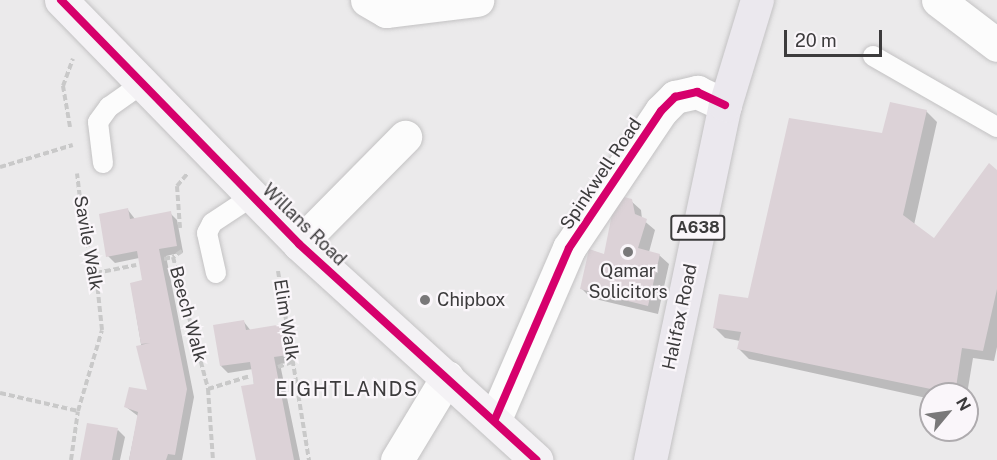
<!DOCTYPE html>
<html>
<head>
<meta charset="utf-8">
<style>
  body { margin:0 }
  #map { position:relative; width:997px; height:460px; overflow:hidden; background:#ebeaeb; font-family:"Public Sans",sans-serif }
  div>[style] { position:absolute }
  .shadow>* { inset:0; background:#0003 }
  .building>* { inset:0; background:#dcd2d7 }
  .path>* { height:4px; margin-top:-2px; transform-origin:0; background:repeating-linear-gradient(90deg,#c9c9c9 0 6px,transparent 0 9px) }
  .roads { filter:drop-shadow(0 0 2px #c3c2c3) drop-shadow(0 0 2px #c3c2c3) }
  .lane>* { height:20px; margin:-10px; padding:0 10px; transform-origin:10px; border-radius:10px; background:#fcfcfc }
  .street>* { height:33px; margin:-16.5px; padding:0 16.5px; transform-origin:16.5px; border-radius:16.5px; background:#fcfcfc }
  .secondary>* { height:33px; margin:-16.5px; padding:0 16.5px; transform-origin:16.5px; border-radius:16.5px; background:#f4f2f5 }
  .primary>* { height:33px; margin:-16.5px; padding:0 16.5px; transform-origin:16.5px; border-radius:16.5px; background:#ebe8ee }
  .cycleway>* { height:8px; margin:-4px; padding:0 4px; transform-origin:4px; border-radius:4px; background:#d6006c }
  .dots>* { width:16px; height:16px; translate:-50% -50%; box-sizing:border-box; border:3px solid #faf6fa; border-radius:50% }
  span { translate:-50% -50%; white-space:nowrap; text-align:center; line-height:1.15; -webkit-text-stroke:4.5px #faf6fa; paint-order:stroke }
  .shield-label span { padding:2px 4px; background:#faf6fa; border:2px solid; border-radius:4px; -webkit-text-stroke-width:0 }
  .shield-label { font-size:16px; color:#3c3b3c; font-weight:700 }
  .street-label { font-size:18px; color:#3c3b3c }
  .poi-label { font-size:18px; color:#3c3b3c }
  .left { translate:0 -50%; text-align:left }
  .neighbourhood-label { font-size:20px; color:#3c3b3c; letter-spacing:1.5px }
  .north { position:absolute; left:919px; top:382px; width:60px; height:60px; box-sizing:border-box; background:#faf6fa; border:2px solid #aeabae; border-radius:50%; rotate:61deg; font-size:16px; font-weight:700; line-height:24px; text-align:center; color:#3c3b3c }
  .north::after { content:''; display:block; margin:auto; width:21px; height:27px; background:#797879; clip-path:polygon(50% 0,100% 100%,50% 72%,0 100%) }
  .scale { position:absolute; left:784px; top:30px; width:98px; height:27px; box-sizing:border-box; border:3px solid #3c3b3c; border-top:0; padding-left:8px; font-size:18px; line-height:21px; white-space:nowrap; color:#3c3b3c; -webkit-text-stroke:4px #faf6fa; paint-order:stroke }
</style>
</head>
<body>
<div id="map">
  <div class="shadow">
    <i style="clip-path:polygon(926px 111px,937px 122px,914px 225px,935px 240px,997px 172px,997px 347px,994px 361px,973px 358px,967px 394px,931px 394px,931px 399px,749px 359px,738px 348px,740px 341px,725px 338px,714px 327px,749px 299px,883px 135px)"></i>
    <i style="clip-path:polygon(631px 201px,641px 210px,642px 219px,655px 230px,649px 252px,659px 255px,669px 264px,658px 314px,591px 298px,581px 288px,605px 256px)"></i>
    <i style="clip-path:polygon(128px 210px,135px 219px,170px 213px,177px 220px,183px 252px,166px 256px,194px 397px,182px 460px,129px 460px,138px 416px,126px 407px,149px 392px,131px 284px,143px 281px,139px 258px,115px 263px,108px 256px)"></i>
    <i style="clip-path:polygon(244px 322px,251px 331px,283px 326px,290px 333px,294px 362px,280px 364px,300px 460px,258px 460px,253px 369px,228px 373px,221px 366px)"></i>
    <i style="clip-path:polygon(118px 430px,125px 437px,120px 460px,82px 460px)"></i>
  </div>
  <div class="building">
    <i style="clip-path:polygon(890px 102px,927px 110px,903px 215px,934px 238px,989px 163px,997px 170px,997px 289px,983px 351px,962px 348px,955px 394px,737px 349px,741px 332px,713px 328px,719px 294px,748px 298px,789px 118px,882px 133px)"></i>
    <i style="clip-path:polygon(624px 197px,632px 199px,635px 214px,647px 219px,638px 248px,660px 254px,648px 306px,580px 289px,589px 249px,604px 254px,613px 209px)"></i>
    <i style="clip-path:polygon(128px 208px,130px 219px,171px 211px,177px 246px,159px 249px,187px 389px,175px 455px,168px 454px,166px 460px,129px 460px,138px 412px,124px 407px,129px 387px,147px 390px,136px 346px,150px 343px,141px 344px,130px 283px,142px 280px,137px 251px,106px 257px,99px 214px)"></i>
    <i style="clip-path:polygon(244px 320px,246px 330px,283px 324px,288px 355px,274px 357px,294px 460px,256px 460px,241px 386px,254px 384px,250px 362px,220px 366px,213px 325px)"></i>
    <i style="clip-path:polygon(87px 423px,118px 428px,112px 460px,80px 460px)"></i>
  </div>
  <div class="path">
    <i style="left:70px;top:127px;width:42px;rotate:-99.7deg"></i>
    <i style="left:63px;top:86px;width:29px;rotate:-70deg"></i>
    <i style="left:0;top:167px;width:76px;rotate:-16.8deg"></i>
    <i style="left:180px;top:228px;width:42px;rotate:-94.1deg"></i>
    <i style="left:177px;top:186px;width:16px;rotate:-50deg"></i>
    <i style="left:182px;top:251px;width:11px;rotate:146deg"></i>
    <i style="left:173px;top:257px;width:137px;rotate:75.1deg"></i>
    <i style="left:208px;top:389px;width:71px;rotate:86deg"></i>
    <i style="left:164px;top:259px;width:9px;rotate:-13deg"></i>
    <i style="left:278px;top:271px;width:192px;rotate:80.7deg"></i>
    <i style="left:96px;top:273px;width:41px;rotate:-11.3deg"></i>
    <i style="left:278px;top:367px;width:15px;rotate:-20deg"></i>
    <i style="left:208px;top:389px;width:44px;rotate:-17.2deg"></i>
    <i style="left:0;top:393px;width:80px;rotate:13deg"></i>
    <i style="left:71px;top:460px;width:49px;rotate:-81.9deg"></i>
    <i style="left:78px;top:411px;width:84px;rotate:-73.5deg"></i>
    <i style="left:102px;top:330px;width:57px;rotate:-96deg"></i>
    <i style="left:96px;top:273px;width:43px;rotate:-106.3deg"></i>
    <i style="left:84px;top:232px;width:59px;rotate:-96.8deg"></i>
  </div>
  <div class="roads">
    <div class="lane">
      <i style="left:873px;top:56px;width:143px;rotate:29.8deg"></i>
      <i style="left:103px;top:163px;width:41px;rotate:-97deg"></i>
      <i style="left:98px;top:122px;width:19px;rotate:-54deg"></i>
      <i style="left:109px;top:107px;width:42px;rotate:-35.2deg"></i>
      <i style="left:216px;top:273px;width:41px;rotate:-102.7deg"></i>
      <i style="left:207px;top:233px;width:11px;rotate:-63deg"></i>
      <i style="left:212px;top:223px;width:49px;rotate:-33.4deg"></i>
    </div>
    <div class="street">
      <i style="left:367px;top:0;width:22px;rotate:30deg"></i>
      <i style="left:386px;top:11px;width:92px;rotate:-6.9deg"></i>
      <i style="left:938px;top:0;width:74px;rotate:37.3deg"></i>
      <i style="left:299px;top:244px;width:151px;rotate:-45.3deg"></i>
      <i style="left:495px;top:419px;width:186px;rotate:-66.6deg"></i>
      <i style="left:569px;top:248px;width:165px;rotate:-56.1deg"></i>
      <i style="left:661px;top:111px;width:20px;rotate:-45deg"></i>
      <i style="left:675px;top:97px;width:23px;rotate:-13deg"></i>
      <i style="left:697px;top:92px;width:31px;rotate:25deg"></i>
      <i style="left:397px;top:460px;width:97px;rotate:-58.9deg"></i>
    </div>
    <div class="secondary">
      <i style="left:61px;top:0;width:341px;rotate:45.7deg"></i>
      <i style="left:299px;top:244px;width:321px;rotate:42.3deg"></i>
    </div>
    <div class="primary">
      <i style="left:650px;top:460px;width:363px;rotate:-78.1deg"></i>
      <i style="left:725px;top:105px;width:110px;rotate:-73.1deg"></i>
    </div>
  </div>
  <div class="cycleway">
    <i style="left:61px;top:0;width:341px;rotate:45.7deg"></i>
    <i style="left:299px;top:244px;width:321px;rotate:42.3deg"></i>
    <i style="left:495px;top:419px;width:186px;rotate:-66.6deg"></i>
    <i style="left:569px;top:248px;width:165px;rotate:-56.1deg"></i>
    <i style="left:661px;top:111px;width:20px;rotate:-45deg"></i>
    <i style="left:675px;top:97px;width:23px;rotate:-13deg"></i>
    <i style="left:697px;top:92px;width:31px;rotate:25deg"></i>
  </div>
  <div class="dots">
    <i style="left:628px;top:252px;background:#797879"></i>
    <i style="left:425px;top:300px;background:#797879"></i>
  </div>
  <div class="shield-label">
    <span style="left:698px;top:228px">A638</span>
  </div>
  <div class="street-label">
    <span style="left:601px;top:174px;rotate:-56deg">Spinkwell Road</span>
    <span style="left:304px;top:225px;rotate:44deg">Willans Road</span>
    <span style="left:88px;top:243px;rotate:80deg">Savile Walk</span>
    <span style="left:188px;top:314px;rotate:75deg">Beech Walk</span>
    <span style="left:680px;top:317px;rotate:-78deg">Halifax Road</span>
    <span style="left:286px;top:320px;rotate:81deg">Elim Walk</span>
  </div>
  <div class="poi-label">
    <span style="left:628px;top:282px">Qamar<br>Solicitors</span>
    <span class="left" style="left:437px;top:300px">Chipbox</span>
  </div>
  <div class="neighbourhood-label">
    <span style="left:347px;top:389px">EIGHTLANDS</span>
  </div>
  <div class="north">N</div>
  <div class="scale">20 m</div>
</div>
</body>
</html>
